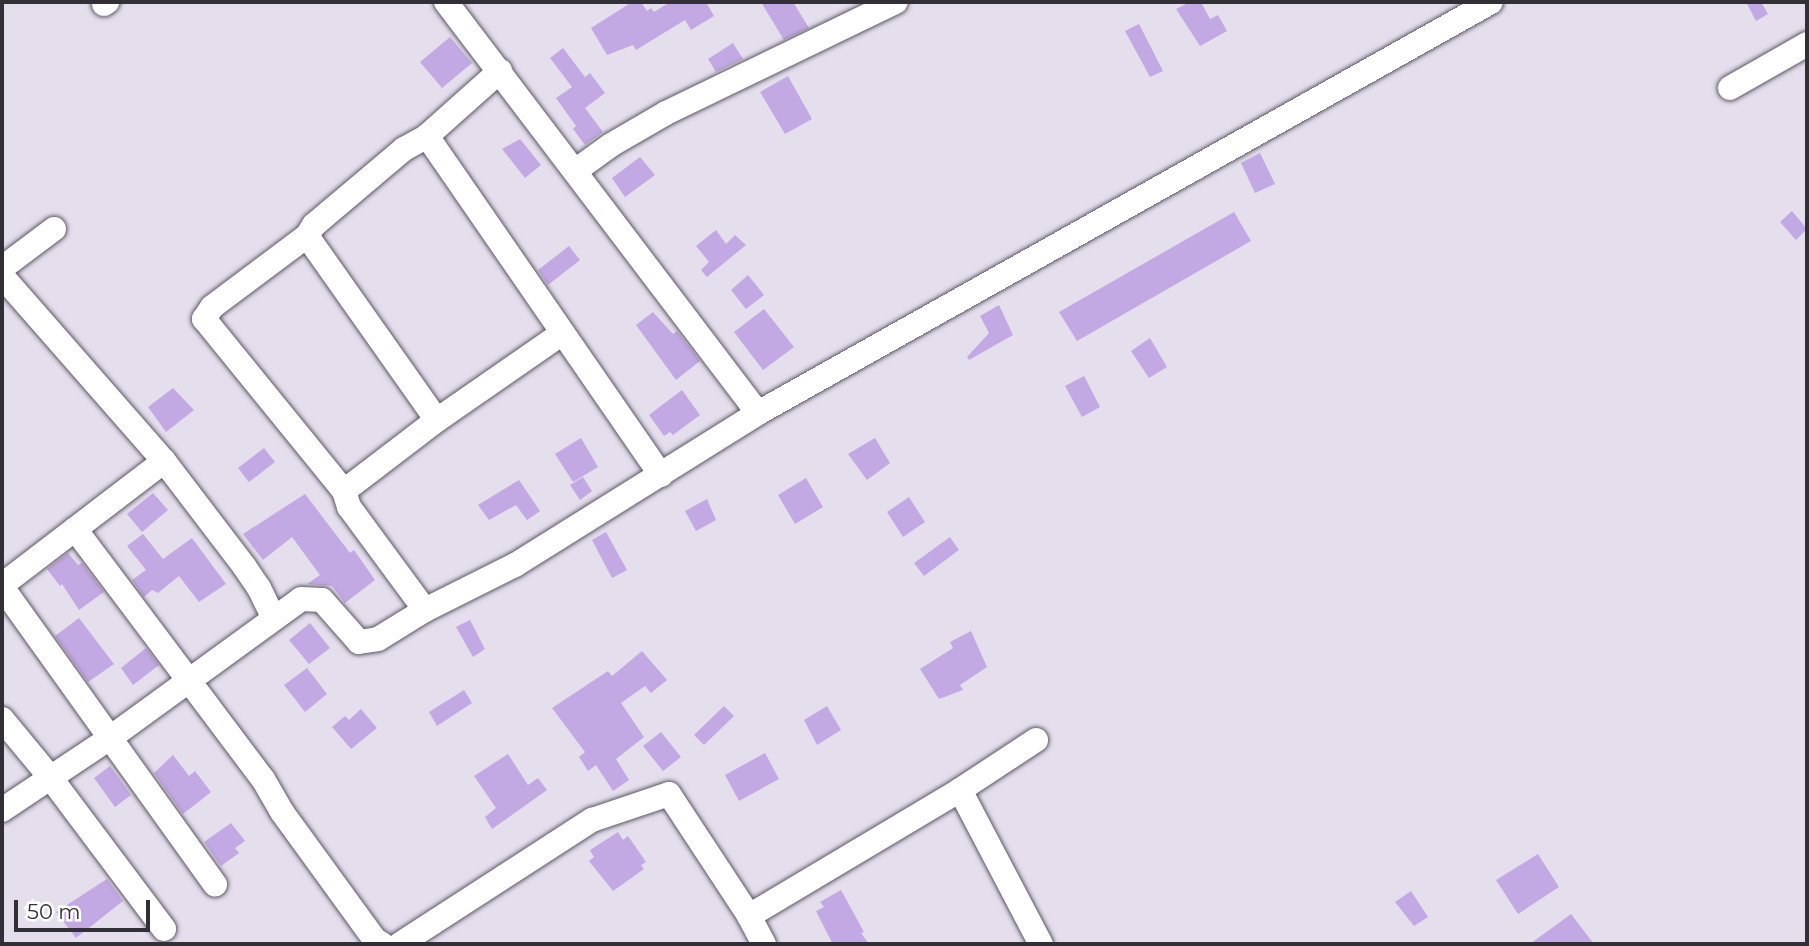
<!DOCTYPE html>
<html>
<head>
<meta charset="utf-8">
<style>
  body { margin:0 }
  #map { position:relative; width:1809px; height:946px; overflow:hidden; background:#e4deed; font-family:Montserrat,sans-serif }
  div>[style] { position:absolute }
  .building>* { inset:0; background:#c3a9e3 }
  .roads { filter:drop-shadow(0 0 2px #5e5865) drop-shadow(0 0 2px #5e5865) }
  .minor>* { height:24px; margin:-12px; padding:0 12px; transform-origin:12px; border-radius:12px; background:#fff }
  span { translate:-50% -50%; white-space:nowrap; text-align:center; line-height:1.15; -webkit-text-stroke:5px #fff; paint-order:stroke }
  .frame { position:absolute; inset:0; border:4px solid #323036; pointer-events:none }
  .scale { position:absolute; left:14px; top:900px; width:136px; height:32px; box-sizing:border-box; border:4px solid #323036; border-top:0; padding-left:9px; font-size:21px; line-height:24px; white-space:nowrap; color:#323036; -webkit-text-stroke:5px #fff; paint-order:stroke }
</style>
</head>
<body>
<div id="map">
  <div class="building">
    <i style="clip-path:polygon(632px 2px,641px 2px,647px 11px,651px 8px,654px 12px,670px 2px,706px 2px,714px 16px,691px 30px,685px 20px,636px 50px,633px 45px,607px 55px,591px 28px)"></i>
    <i style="clip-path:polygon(761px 2px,793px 2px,809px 28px,784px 40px)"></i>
    <i style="clip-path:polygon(1190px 2px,1201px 2px,1210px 19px,1218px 15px,1227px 31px,1200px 46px,1176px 9px)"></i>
    <i style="clip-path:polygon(1746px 2px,1761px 2px,1768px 14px,1756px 21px)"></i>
    <i style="clip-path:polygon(1139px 24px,1163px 71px,1150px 77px,1125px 31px)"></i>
    <i style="clip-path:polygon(450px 37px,472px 63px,442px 88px,420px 62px)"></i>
    <i style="clip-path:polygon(733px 43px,743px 59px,716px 72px,708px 59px)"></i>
    <i style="clip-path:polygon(563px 48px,585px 77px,590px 73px,605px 93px,585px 108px,603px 132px,585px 145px,573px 129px,576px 126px,556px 98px,572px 87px,550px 58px)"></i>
    <i style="clip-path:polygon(788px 76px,812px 119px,785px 134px,760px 92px)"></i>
    <i style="clip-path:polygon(520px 139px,541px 165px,525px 178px,502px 149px)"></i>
    <i style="clip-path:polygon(1260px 153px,1275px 184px,1255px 193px,1241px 163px)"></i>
    <i style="clip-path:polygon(640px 157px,655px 175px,625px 197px,612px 178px)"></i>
    <i style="clip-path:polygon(1792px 211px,1807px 229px,1796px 240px,1780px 222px)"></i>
    <i style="clip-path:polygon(1234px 212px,1251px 241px,1077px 341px,1059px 312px)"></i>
    <i style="clip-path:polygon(716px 230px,726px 244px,735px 235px,746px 245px,707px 277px,701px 270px,709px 262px,696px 246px)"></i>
    <i style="clip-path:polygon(569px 246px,580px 260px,548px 285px,538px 270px)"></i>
    <i style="clip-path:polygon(748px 275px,764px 295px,746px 309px,731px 290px)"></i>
    <i style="clip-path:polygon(999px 305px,1013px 335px,969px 360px,967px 357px,989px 333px,980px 316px)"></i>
    <i style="clip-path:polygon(764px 309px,794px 347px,763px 370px,734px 332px)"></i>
    <i style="clip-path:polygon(653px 312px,673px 334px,677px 331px,700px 361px,676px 380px,636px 325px)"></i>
    <i style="clip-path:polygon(1150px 338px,1167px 367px,1149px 378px,1131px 351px)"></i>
    <i style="clip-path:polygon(1084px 376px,1100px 407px,1082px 417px,1065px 386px)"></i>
    <i style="clip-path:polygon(173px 388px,194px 410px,166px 432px,148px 407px)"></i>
    <i style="clip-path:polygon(682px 390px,700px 415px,673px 435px,670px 432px,664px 436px,649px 415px)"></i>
    <i style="clip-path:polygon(581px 438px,598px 467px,573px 482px,555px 454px)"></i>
    <i style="clip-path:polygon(875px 438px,890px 463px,867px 480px,848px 454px)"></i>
    <i style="clip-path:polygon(264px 448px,275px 462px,249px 482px,238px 468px)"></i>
    <i style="clip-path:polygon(583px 477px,592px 491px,580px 500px,570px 485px)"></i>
    <i style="clip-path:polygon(806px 478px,823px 507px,795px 524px,778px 495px)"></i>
    <i style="clip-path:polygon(519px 480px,540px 511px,527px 520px,516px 505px,489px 520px,478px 505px)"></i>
    <i style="clip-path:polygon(153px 493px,168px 510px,142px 532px,127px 514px)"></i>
    <i style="clip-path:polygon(305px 494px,350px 553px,354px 550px,375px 580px,345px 603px,332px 586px,307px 584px,320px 575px,292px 537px,263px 560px,243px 534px)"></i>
    <i style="clip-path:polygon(909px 497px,925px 522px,903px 537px,887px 512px)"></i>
    <i style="clip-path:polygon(707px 499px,716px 520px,696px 531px,685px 511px)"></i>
    <i style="clip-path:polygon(606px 532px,627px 570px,612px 578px,592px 540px)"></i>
    <i style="clip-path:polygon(143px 534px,163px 559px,192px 538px,226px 584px,199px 602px,179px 576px,158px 593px,152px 590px,144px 597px,132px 580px,146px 570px,127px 546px)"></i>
    <i style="clip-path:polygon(950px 537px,959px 550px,924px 576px,914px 563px)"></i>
    <i style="clip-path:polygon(68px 553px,78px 565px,82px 563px,104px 592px,79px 610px,62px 584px,60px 586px,47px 569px)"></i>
    <i style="clip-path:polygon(79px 618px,114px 664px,88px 682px,55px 636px)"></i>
    <i style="clip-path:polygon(470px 620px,485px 649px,473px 657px,456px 627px)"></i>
    <i style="clip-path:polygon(310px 623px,330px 648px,309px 664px,289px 640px)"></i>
    <i style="clip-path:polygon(971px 631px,987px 667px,960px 685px,963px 690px,939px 699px,920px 669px,953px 648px,950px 642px)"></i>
    <i style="clip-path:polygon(146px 648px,159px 665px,133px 685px,121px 668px)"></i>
    <i style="clip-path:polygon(642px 651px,667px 680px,651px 693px,645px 686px,621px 703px,644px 737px,616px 759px,629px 780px,613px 791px,596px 765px,588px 771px,579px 757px,585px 752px,552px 708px,608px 671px,612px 676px)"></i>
    <i style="clip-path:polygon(307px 668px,327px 694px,305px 712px,284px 685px)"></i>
    <i style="clip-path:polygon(464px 690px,472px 703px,437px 726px,429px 712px)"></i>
    <i style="clip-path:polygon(724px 706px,734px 716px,704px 745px,694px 735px)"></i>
    <i style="clip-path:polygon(827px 706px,841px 730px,817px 745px,804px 720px)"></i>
    <i style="clip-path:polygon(361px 709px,377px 728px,351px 749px,332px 727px,345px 716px,349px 720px)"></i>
    <i style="clip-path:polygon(661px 732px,681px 757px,663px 771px,643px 746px)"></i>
    <i style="clip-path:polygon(765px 753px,779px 779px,739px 801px,725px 775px)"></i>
    <i style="clip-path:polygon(508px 754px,528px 785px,538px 778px,547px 790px,492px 829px,485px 817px,496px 808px,474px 776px)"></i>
    <i style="clip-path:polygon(173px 755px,189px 776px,195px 771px,211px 792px,183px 814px,154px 773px)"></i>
    <i style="clip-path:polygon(110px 766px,131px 795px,115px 807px,94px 778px)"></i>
    <i style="clip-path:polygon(231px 823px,245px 841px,235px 848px,239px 853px,221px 866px,204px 842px)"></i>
    <i style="clip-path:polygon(618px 832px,623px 840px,628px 836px,646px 862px,641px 865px,644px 869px,613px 891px,589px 861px,594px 857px,590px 850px)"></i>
    <i style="clip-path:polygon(1538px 854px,1559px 887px,1518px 914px,1496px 880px)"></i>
    <i style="clip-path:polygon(107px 879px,123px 901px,76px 938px,56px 912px)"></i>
    <i style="clip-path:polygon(841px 890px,864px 932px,861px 933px,869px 944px,833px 944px,827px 933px,816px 911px,824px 907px,820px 902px)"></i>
    <i style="clip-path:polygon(1411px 891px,1428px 917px,1414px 926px,1395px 902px)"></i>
    <i style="clip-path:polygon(1571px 914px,1594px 944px,1530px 944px)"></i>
  </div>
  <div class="roads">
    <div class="minor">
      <i style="left:446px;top:2px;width:516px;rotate:52.8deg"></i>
      <i style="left:104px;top:4px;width:4px;rotate:-34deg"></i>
      <i style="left:1730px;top:88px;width:89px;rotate:-29.7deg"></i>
      <i style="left:427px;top:136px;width:412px;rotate:55.4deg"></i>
      <i style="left:575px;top:171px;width:44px;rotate:-35.8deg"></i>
      <i style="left:611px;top:145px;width:64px;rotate:-30.2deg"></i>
      <i style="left:666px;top:113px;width:255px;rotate:-25.8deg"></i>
      <i style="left:307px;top:236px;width:225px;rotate:54.8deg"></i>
      <i style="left:2px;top:268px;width:65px;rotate:-36.9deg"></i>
      <i style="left:2px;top:276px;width:246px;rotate:48.8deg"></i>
      <i style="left:164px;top:461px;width:132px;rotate:52.7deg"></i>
      <i style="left:244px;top:566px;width:27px;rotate:56deg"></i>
      <i style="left:259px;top:588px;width:32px;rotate:64deg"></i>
      <i style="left:344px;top:491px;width:117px;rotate:-37.4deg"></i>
      <i style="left:437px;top:420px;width:151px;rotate:-34.7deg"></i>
      <i style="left:75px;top:529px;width:313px;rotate:53.1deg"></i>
      <i style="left:263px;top:779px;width:38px;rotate:60deg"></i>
      <i style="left:282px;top:812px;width:158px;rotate:54deg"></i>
      <i style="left:375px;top:940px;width:8px;rotate:30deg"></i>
      <i style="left:2px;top:585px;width:204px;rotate:-37.4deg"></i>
      <i style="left:2px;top:587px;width:366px;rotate:54.4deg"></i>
      <i style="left:425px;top:610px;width:128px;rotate:-126.4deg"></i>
      <i style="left:349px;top:507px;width:17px;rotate:-107deg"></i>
      <i style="left:344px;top:491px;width:222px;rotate:-129.1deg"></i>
      <i style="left:204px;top:319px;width:14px;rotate:-56deg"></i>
      <i style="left:212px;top:307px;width:119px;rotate:-36.8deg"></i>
      <i style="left:307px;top:236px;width:13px;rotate:-58deg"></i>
      <i style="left:314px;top:225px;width:118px;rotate:-40.2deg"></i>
      <i style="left:404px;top:149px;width:26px;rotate:-29deg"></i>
      <i style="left:427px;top:136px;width:98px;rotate:-41.7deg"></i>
      <i style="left:2px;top:719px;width:75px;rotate:50.4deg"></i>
      <i style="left:50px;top:777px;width:190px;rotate:53.1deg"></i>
      <i style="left:960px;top:790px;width:174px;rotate:62.3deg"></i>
      <i style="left:2px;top:810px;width:130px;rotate:-33.7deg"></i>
      <i style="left:110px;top:738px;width:236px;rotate:-36deg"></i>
      <i style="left:301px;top:599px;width:21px;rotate:3deg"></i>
      <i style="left:322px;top:600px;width:56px;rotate:48.6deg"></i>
      <i style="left:359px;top:642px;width:19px;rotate:-9deg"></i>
      <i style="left:378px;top:639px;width:55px;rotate:-31.7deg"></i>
      <i style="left:425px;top:610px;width:101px;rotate:-26.6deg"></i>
      <i style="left:515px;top:565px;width:287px;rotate:-32deg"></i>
      <i style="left:758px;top:413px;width:840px;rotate:-29.28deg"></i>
      <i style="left:749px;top:916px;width:246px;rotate:-30.8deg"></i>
      <i style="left:960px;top:790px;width:91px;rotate:-33.3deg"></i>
      <i style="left:400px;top:944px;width:229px;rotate:-32.9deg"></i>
      <i style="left:592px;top:820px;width:81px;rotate:-18.7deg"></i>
      <i style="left:669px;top:794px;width:146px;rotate:56.7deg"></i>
      <i style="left:749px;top:916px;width:32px;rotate:62deg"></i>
    </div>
  </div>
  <div class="frame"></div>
  <div class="scale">50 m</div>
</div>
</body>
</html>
